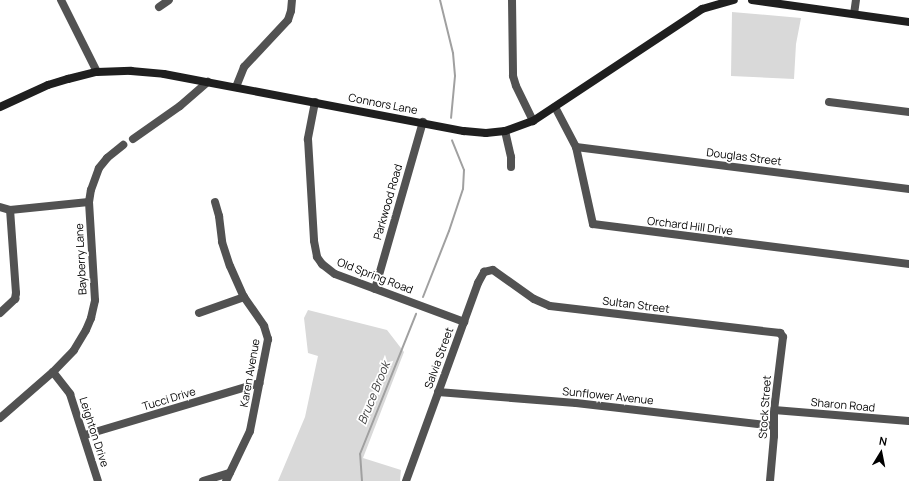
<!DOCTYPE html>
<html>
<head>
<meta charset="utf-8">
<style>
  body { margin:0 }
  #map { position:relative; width:909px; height:481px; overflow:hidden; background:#fff; font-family:Manrope,sans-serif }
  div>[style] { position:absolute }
  .green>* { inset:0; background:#d9d9d9 }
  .stream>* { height:2px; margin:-1px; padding:0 1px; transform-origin:1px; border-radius:1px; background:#a0a0a0 }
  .street>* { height:8px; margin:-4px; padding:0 4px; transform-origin:4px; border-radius:4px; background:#525252 }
  .secondary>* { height:8px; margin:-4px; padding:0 4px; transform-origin:4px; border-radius:4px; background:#1f1f1f }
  span { translate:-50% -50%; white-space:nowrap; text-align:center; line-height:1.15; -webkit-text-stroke:3.5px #fff; paint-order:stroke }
  .street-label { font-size:11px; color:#000 }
  .water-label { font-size:12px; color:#414141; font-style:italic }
  .north { position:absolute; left:861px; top:433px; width:40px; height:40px; -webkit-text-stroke:3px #fff; paint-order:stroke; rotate:10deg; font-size:11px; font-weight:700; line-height:16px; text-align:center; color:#000 }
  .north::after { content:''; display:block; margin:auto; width:14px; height:18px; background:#000; clip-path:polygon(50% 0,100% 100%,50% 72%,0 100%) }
</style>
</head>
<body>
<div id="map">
  <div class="green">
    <i style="clip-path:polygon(732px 12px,801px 18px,796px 44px,794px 79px,731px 76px)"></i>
    <i style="clip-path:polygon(308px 310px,387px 330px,404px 352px,363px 458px,401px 470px,400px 481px,278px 481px,305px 417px,318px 356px,308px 353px,304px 318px)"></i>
  </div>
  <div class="stream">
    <i style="left:440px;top:0;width:55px;rotate:76.2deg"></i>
    <i style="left:453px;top:53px;width:23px;rotate:85deg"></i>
    <i style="left:455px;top:76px;width:42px;rotate:95.4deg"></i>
    <i style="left:423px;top:297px;width:71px;rotate:-68.5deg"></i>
    <i style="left:449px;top:231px;width:44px;rotate:-71.6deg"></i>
    <i style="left:463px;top:189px;width:19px;rotate:-87deg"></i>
    <i style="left:464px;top:170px;width:32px;rotate:-112deg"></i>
    <i style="left:362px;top:481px;width:27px;rotate:-94deg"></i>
    <i style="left:360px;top:454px;width:151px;rotate:-68.2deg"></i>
  </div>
  <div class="street">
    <i style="left:61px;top:0;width:80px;rotate:63.4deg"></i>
    <i style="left:512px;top:0;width:76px;rotate:89.2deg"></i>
    <i style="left:513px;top:76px;width:10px;rotate:73deg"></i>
    <i style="left:516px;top:86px;width:39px;rotate:64deg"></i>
    <i style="left:159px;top:7px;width:12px;rotate:-35deg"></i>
    <i style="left:854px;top:14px;width:14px;rotate:-82deg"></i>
    <i style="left:236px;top:87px;width:22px;rotate:-68deg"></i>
    <i style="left:244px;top:67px;width:64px;rotate:-46.9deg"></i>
    <i style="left:288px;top:20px;width:9px;rotate:-72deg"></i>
    <i style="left:291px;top:11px;width:11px;rotate:-85deg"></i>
    <i style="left:315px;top:102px;width:38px;rotate:101deg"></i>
    <i style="left:308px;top:139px;width:102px;rotate:86.6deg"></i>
    <i style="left:314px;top:241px;width:16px;rotate:79deg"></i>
    <i style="left:317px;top:257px;width:9px;rotate:54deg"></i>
    <i style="left:322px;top:264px;width:16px;rotate:38deg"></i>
    <i style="left:335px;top:274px;width:138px;rotate:20.4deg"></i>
    <i style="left:829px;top:102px;width:81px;rotate:7.1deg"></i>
    <i style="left:555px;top:107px;width:45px;rotate:62.3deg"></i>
    <i style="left:576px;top:147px;width:79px;rotate:77.6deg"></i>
    <i style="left:593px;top:224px;width:319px;rotate:7.2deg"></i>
    <i style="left:505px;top:131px;width:27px;rotate:77deg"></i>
    <i style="left:511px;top:157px;width:10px;rotate:90deg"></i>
    <i style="left:133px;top:139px;width:57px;rotate:-35.1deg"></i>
    <i style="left:180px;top:106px;width:37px;rotate:-41deg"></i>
    <i style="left:576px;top:147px;width:336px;rotate:7.2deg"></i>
    <i style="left:215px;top:202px;width:15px;rotate:74deg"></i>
    <i style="left:219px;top:216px;width:26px;rotate:83deg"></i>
    <i style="left:222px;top:242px;width:25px;rotate:72deg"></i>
    <i style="left:230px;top:266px;width:34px;rotate:66deg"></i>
    <i style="left:244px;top:297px;width:35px;rotate:55deg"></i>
    <i style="left:264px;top:326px;width:14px;rotate:73deg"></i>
    <i style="left:268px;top:339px;width:94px;rotate:101.1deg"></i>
    <i style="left:250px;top:431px;width:55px;rotate:115.6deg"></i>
    <i style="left:0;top:207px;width:10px;rotate:17deg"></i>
    <i style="left:10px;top:210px;width:79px;rotate:-5.8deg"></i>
    <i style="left:375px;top:289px;width:174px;rotate:-74deg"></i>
    <i style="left:0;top:313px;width:21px;rotate:-43deg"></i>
    <i style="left:15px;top:299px;width:6px;rotate:-81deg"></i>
    <i style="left:16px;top:293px;width:83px;rotate:-94.1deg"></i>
    <i style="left:199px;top:313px;width:48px;rotate:-19.6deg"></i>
    <i style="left:53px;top:372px;width:28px;rotate:52deg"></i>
    <i style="left:70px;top:394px;width:91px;rotate:72.2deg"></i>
    <i style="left:438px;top:392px;width:138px;rotate:4.6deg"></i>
    <i style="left:576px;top:403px;width:199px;rotate:6.6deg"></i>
    <i style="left:774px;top:410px;width:135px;rotate:4.7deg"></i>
    <i style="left:0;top:418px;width:70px;rotate:-41deg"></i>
    <i style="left:53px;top:372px;width:30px;rotate:-46deg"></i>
    <i style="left:74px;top:350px;width:23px;rotate:-59deg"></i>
    <i style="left:86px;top:330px;width:13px;rotate:-67deg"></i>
    <i style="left:91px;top:318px;width:18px;rotate:-77deg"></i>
    <i style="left:95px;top:300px;width:98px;rotate:-93.5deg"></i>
    <i style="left:89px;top:202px;width:12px;rotate:-81deg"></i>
    <i style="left:91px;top:190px;width:23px;rotate:-70deg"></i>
    <i style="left:99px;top:168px;width:13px;rotate:-51deg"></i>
    <i style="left:107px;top:158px;width:21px;rotate:-39deg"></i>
    <i style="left:85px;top:435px;width:182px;rotate:-16.6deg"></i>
    <i style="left:203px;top:481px;width:28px;rotate:-17deg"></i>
    <i style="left:406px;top:481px;width:211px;rotate:-70deg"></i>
    <i style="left:478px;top:283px;width:13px;rotate:-61deg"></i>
    <i style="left:484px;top:272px;width:9px;rotate:-13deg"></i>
    <i style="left:493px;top:270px;width:50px;rotate:35.3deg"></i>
    <i style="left:534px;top:299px;width:17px;rotate:24deg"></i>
    <i style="left:550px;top:306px;width:232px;rotate:6.7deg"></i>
    <i style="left:780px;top:333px;width:5px;rotate:53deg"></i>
    <i style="left:783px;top:337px;width:74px;rotate:97deg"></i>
    <i style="left:774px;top:410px;width:26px;rotate:90deg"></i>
    <i style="left:774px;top:436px;width:45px;rotate:95.1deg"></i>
  </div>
  <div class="secondary">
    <i style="left:752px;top:0;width:159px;rotate:8deg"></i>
    <i style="left:0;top:107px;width:53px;rotate:-24.6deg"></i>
    <i style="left:48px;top:85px;width:21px;rotate:-17deg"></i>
    <i style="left:68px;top:79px;width:30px;rotate:-14deg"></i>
    <i style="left:97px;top:72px;width:34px;rotate:-2deg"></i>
    <i style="left:131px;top:71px;width:33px;rotate:5deg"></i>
    <i style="left:164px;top:74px;width:305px;rotate:10.8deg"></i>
    <i style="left:464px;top:131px;width:22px;rotate:5deg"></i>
    <i style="left:486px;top:133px;width:19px;rotate:-6deg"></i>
    <i style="left:505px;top:131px;width:30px;rotate:-20deg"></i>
    <i style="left:533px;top:121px;width:203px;rotate:-33.5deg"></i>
    <i style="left:702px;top:9px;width:33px;rotate:-16deg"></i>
  </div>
  <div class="street-label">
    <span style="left:383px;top:104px;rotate:11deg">Connors Lane</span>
    <span style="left:744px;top:157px;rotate:7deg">Douglas Street</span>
    <span style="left:388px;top:202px;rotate:-74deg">Parkwood Road</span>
    <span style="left:690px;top:226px;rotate:7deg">Orchard Hill Drive</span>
    <span style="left:81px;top:259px;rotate:-93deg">Bayberry Lane</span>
    <span style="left:375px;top:276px;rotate:21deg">Old Spring Road</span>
    <span style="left:636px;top:305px;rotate:7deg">Sultan Street</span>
    <span style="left:439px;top:358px;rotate:-70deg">Salvia Street</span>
    <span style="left:250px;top:373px;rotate:-80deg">Karen Avenue</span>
    <span style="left:608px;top:396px;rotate:6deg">Sunflower Avenue</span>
    <span style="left:169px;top:399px;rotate:-17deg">Tucci Drive</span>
    <span style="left:843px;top:405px;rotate:5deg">Sharon Road</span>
    <span style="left:765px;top:407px;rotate:-86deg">Stock Street</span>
    <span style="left:94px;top:432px;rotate:72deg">Leighton Drive</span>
  </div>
  <div class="water-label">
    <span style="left:374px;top:393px;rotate:-68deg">Bruce Brook</span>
  </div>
  <div class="north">N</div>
</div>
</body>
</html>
